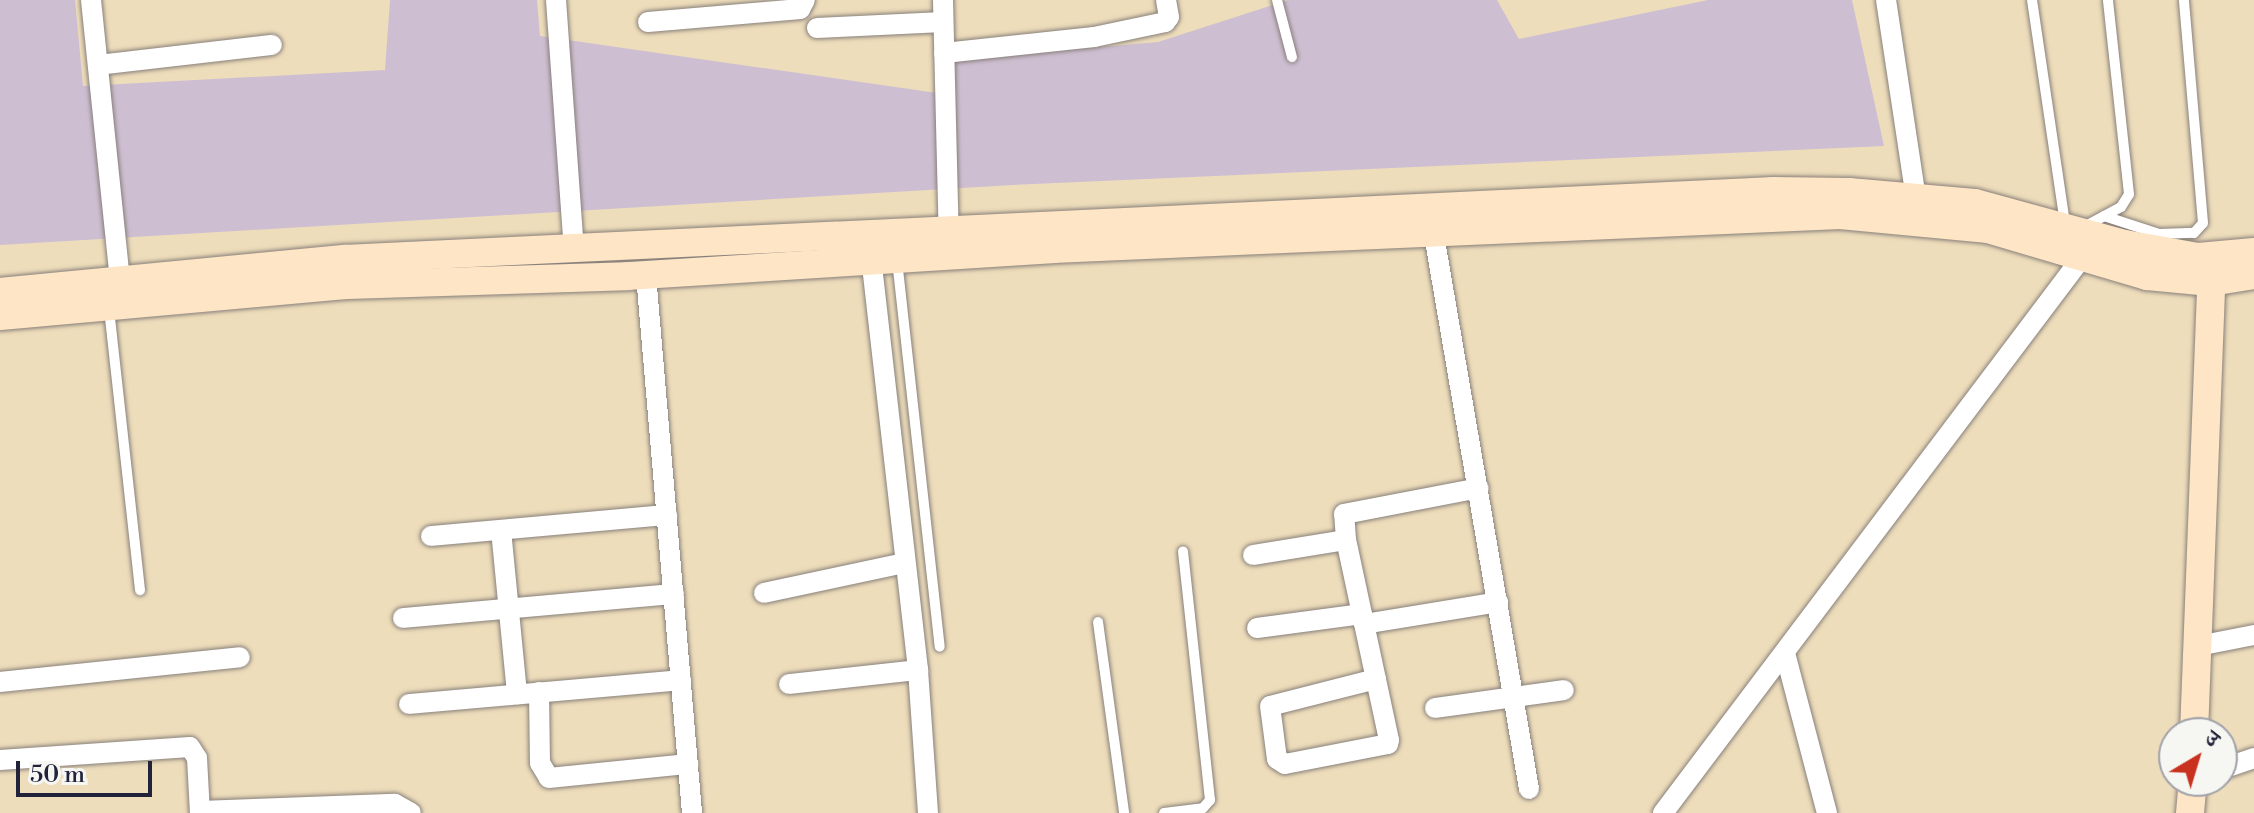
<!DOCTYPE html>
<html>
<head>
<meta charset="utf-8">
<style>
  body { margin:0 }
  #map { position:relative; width:2254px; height:813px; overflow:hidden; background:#edb; font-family:"Libre Bodoni","Noto Serif Devanagari",serif }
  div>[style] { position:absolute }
  .industrial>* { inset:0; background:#cebed2 }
  .roads { filter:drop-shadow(0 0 2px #88807b) drop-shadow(0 0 2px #88807b) }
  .lane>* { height:10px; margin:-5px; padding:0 5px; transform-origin:5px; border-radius:5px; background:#fff }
  .street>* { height:20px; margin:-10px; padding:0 10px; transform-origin:10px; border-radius:10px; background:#fff }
  .secondary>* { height:28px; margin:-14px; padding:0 14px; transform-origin:14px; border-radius:14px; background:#fde5c5 }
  span { translate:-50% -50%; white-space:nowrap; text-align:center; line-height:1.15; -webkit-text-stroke:7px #f6f6f2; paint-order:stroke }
  .north { position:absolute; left:2158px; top:717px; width:80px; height:80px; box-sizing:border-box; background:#f6f6f2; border:2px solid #a1a1a9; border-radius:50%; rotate:38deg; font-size:22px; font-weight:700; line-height:32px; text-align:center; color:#22223b }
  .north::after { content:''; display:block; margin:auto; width:28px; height:36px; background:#c8321e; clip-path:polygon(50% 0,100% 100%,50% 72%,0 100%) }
  .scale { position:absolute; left:16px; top:761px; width:136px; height:36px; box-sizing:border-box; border:4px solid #22223b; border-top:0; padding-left:10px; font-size:24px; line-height:28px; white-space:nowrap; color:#22223b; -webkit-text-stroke:6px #f6f6f2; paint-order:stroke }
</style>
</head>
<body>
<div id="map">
  <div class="industrial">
    <i style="clip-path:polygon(0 0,75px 0,83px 86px,385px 70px,390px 0,537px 0,540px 36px,951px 95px,947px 60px,1158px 42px,1288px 0,1497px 0,1519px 39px,1708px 0,1852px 0,1884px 146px,1013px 185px,0 245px)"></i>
  </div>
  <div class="roads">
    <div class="lane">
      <i style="left:1277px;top:0;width:59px;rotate:75.3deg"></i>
      <i style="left:2032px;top:0;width:226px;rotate:81.6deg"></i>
      <i style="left:2104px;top:216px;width:58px;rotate:18.1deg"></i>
      <i style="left:2159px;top:234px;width:35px;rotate:-2deg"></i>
      <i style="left:2194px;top:233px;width:13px;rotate:-48deg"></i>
      <i style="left:2203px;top:223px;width:224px;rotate:-94.9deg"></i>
      <i style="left:2082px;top:228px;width:44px;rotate:-28.3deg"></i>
      <i style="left:2121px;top:207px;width:15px;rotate:-58deg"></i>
      <i style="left:2129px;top:194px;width:195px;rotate:-96.2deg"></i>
      <i style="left:897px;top:260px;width:389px;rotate:83.7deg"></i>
      <i style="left:109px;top:309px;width:283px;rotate:83.7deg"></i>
      <i style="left:1098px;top:622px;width:193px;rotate:82.2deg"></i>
      <i style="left:1164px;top:813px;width:39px;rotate:-7deg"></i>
      <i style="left:1203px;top:808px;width:11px;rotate:-49deg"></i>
      <i style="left:1210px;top:800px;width:250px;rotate:-96.2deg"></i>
    </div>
    <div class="street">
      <i style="left:91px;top:0;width:283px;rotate:84.1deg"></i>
      <i style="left:556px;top:0;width:250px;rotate:85.9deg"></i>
      <i style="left:943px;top:0;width:244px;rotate:88.6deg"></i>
      <i style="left:1886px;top:0;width:200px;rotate:81.4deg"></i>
      <i style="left:648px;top:22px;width:153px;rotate:-4.9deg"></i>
      <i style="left:800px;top:9px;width:10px;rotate:-61deg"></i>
      <i style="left:817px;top:28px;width:126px;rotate:-2.7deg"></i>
      <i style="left:944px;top:53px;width:151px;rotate:-6.1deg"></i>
      <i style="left:1094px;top:37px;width:73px;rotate:-11.9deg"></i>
      <i style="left:1165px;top:22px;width:6px;rotate:-51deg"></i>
      <i style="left:1169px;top:17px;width:17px;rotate:-100deg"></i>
      <i style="left:98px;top:65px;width:175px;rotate:-6.6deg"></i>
      <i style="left:1434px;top:235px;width:562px;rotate:80.27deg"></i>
      <i style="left:870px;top:248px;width:425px;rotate:83.5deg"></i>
      <i style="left:918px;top:670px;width:143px;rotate:86deg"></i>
      <i style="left:646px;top:275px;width:540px;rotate:85.11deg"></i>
      <i style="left:501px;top:530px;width:165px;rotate:84.4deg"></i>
      <i style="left:431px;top:536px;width:237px;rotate:-5.1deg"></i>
      <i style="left:1253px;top:555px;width:94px;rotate:-9.2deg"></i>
      <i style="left:764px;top:593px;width:143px;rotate:-12.1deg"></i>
      <i style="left:403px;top:618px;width:272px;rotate:-5.1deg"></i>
      <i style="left:1364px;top:624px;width:136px;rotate:-9.3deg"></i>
      <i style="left:1257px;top:628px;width:106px;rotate:-7.6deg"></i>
      <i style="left:2198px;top:646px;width:57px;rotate:-11.1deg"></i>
      <i style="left:1785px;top:653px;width:165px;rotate:75.3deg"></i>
      <i style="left:1376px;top:679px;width:109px;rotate:165.7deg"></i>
      <i style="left:1270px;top:706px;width:53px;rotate:82.5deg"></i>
      <i style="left:1277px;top:759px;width:9px;rotate:32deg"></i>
      <i style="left:1285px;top:764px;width:105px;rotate:-11deg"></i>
      <i style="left:1388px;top:744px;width:4px;rotate:-76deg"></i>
      <i style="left:1389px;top:740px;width:205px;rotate:-102.1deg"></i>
      <i style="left:1346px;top:540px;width:26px;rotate:-94deg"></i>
      <i style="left:1344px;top:514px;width:137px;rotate:-10.9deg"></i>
      <i style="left:0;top:682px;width:241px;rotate:-5.9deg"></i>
      <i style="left:789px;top:684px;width:130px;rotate:-6.2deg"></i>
      <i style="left:539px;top:692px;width:71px;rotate:89.2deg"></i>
      <i style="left:540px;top:763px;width:17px;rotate:59deg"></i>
      <i style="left:549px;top:778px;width:140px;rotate:-5.8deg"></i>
      <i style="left:409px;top:704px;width:273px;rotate:-5deg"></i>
      <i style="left:1435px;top:708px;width:130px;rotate:-7.9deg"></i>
      <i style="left:0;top:760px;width:190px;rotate:-3.9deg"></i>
      <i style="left:190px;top:747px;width:13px;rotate:58deg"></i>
      <i style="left:197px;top:758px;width:55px;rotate:86.9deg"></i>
      <i style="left:2222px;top:769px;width:34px;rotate:-19deg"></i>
      <i style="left:200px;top:811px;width:195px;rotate:-2.1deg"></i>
      <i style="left:395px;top:804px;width:18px;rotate:29deg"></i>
      <i style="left:1663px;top:813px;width:693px;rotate:-52.98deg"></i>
    </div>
    <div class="secondary">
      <i style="left:0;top:292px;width:346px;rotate:-5.5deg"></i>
      <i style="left:344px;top:259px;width:1431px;rotate:-2.72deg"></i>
      <i style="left:1773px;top:191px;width:76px;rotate:0.8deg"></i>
      <i style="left:1849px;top:192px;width:126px;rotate:5deg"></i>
      <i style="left:1975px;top:203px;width:156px;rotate:15.3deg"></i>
      <i style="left:2125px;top:244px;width:74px;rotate:10.1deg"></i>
      <i style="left:2198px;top:257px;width:56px;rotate:-5.1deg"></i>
      <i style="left:0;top:316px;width:347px;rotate:-5.1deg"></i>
      <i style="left:346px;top:285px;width:282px;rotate:-1.8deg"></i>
      <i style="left:628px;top:276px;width:426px;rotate:-3.6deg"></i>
      <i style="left:1053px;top:249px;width:788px;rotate:-2.47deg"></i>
      <i style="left:1840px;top:215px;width:149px;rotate:5.4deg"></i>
      <i style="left:1988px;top:229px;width:166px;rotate:16.5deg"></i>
      <i style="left:2147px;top:276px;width:64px;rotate:5.4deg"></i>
      <i style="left:2211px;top:282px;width:44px;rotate:-9.2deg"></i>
      <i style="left:2194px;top:733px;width:451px;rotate:-87.8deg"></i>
      <i style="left:2190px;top:813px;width:32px;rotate:-85deg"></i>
    </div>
  </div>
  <div class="north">उ</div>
  <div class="scale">50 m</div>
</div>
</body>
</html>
